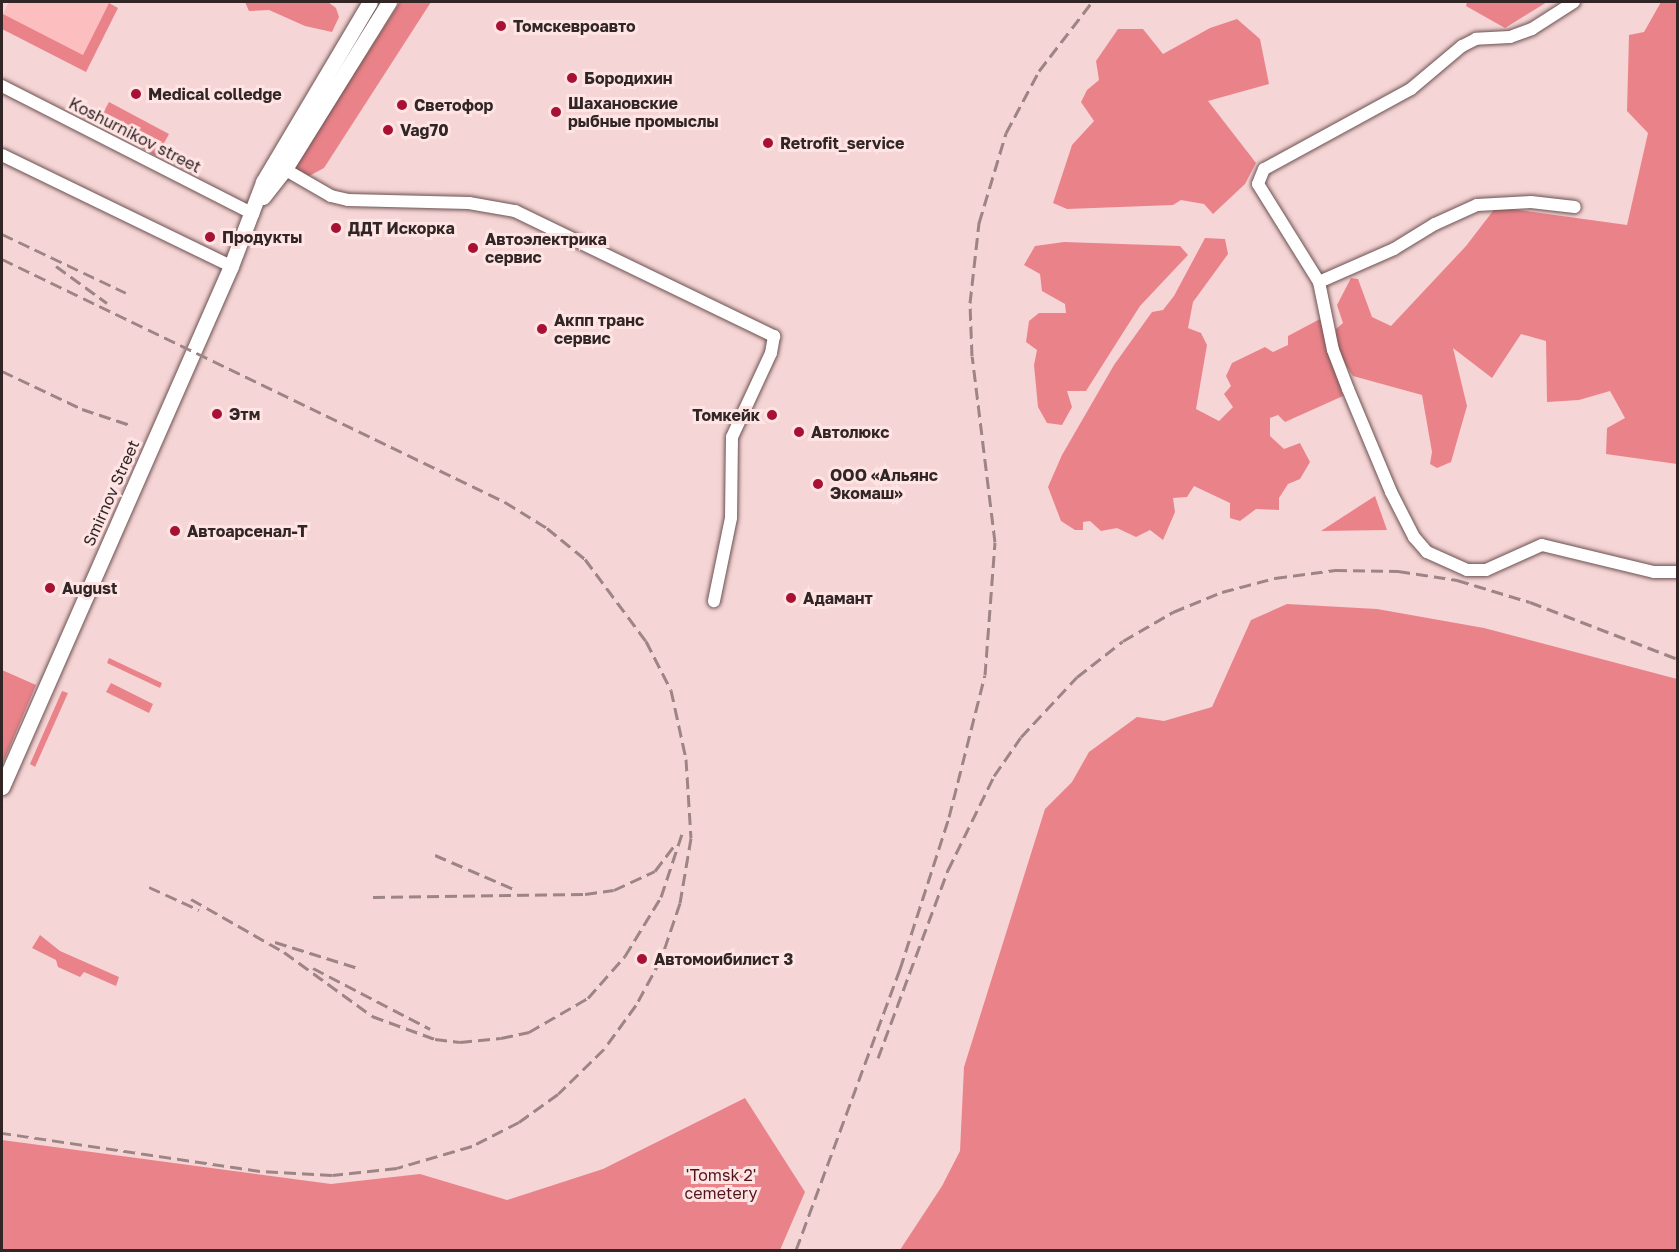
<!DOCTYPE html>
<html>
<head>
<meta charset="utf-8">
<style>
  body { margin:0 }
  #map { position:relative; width:1679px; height:1252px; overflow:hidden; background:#f6d5d6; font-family:"Golos Text",sans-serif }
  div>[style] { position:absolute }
  .green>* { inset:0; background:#fdbebf }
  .forest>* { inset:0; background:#ea8389 }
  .roads { filter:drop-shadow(0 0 2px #6c5151) drop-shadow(0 0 2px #6c5151) }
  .minor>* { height:12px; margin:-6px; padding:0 6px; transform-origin:6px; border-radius:6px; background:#fff }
  .major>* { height:15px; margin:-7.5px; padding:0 7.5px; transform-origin:7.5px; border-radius:7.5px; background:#fff }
  .rail>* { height:3px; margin-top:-1.5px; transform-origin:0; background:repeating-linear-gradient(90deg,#9d8586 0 12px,transparent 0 18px) }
  .dots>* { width:16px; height:16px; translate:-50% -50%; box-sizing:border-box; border:3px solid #ffe4e4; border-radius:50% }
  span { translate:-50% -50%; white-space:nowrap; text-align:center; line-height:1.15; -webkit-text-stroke:6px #ffe4e4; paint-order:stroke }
  .poi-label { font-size:16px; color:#312525; font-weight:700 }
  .left { translate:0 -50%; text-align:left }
  .right { translate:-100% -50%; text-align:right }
  .street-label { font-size:16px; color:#312525 }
  .park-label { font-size:16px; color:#53131c }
  .frame { position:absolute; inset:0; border:3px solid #312525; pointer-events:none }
</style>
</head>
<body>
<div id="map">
  <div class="green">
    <i style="clip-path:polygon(9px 2px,106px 2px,109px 3px,83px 55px,3px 14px)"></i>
  </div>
  <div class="forest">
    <i style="clip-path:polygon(245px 2px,328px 2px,336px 8px,339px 17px,332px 32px,305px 26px,269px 10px,249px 11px)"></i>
    <i style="clip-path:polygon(400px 2px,431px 2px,324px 168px,309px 176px,294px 167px)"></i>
    <i style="clip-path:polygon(1467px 2px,1547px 2px,1505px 28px,1466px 6px)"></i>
    <i style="clip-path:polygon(1661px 2px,1677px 2px,1677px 464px,1606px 454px,1607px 428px,1625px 418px,1610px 391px,1579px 400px,1547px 402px,1546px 341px,1521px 334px,1492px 378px,1453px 348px,1467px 406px,1451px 462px,1437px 468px,1430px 464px,1432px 452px,1422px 395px,1353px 376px,1336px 350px,1336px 329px,1343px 323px,1337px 305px,1351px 278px,1358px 279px,1372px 317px,1391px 326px,1466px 246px,1496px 207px,1627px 225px,1648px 133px,1627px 111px,1629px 35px,1644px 32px)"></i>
    <i style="clip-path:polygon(109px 3px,118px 8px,86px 72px,2px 29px,3px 14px,83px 55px)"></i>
    <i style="clip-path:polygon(1237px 19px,1260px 39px,1269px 84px,1208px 101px,1256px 163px,1245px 184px,1213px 214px,1204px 204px,1181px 200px,1173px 205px,1067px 209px,1053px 203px,1072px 145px,1094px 121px,1081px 102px,1087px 90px,1099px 80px,1096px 61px,1118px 29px,1143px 29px,1163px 54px,1210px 28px)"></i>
    <i style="clip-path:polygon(109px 102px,169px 134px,157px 156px,97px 124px)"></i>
    <i style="clip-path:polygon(1205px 238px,1225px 239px,1228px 254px,1193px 302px,1188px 328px,1201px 333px,1207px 345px,1196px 409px,1219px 421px,1233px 407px,1224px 394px,1231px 386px,1226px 376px,1232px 363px,1265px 347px,1273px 352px,1288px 345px,1288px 336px,1320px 319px,1343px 396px,1285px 422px,1278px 415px,1270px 418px,1270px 436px,1284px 449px,1300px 443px,1310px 462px,1300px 479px,1288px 484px,1279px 498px,1279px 510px,1256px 509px,1240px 521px,1230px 518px,1230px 503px,1194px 486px,1187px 497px,1173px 498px,1175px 512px,1163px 540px,1150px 530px,1136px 537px,1117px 528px,1101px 531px,1090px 521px,1083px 522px,1083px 530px,1075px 530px,1061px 521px,1048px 487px,1062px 455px,1114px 365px,1152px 312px,1163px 310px,1174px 296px)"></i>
    <i style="clip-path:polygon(1064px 242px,1180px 246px,1188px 255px,1140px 306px,1086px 391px,1067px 391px,1072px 407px,1062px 425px,1047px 423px,1038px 407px,1034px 365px,1037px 350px,1026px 342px,1029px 321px,1039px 313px,1066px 313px,1065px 304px,1042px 291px,1040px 274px,1024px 265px,1035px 246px)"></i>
    <i style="clip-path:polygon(1375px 496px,1387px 530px,1321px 531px)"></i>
    <i style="clip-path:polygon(1287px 604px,1377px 609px,1484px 628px,1677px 679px,1677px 1250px,900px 1250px,942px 1186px,960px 1151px,964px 1067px,1045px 809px,1072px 782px,1089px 752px,1137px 717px,1164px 721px,1212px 707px,1251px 620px)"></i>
    <i style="clip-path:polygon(109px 658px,162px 683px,160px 688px,107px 663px)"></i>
    <i style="clip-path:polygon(2px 670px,36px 685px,2px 765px)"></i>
    <i style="clip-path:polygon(111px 683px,153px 704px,149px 713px,106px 692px)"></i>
    <i style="clip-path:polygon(62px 691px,68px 693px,35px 767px,30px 764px)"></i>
    <i style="clip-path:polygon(40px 935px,60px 951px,119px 977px,116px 986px,84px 972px,80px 977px,58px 967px,56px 960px,32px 948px)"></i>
    <i style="clip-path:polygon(745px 1098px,805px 1192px,780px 1250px,2px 1250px,2px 1140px,331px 1184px,420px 1174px,507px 1200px,603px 1169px)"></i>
  </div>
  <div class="roads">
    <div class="minor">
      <i style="left:1574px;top:2px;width:50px;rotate:147.3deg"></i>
      <i style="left:1532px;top:29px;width:23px;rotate:160deg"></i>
      <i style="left:1510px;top:37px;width:34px;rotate:177deg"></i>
      <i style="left:1476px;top:39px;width:16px;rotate:153deg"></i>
      <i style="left:1462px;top:46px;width:67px;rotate:139.9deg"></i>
      <i style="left:1411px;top:89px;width:167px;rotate:151.4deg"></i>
      <i style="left:1264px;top:169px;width:16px;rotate:112deg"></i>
      <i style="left:1258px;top:184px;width:115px;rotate:58.1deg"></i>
      <i style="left:1319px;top:282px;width:69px;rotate:78.4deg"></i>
      <i style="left:1333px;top:350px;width:42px;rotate:69deg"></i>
      <i style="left:1348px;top:389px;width:112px;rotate:67.3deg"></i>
      <i style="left:1391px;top:492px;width:51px;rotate:62.9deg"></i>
      <i style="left:1414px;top:537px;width:20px;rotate:49deg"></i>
      <i style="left:1427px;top:552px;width:44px;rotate:24.2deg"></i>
      <i style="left:1467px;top:570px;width:19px"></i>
      <i style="left:1486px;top:570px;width:61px;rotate:-24.1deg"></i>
      <i style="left:1542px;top:545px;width:115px;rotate:13.6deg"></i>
      <i style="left:1654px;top:572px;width:24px"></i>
      <i style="left:2px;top:86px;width:282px;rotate:27deg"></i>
      <i style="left:2px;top:155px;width:254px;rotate:25.9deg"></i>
      <i style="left:279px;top:166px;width:60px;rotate:30deg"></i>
      <i style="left:331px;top:196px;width:17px;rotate:13deg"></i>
      <i style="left:348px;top:200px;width:121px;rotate:1.4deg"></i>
      <i style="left:469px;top:203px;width:47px;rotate:9.9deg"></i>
      <i style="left:515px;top:211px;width:288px;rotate:25.8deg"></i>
      <i style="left:774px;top:336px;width:17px;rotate:100deg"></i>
      <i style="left:771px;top:353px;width:93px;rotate:114.9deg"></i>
      <i style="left:732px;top:437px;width:81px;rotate:90.7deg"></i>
      <i style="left:731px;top:518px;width:85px;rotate:101.6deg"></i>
      <i style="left:1319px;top:282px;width:82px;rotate:-23.7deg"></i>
      <i style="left:1394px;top:249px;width:48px;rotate:-31.4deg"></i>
      <i style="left:1435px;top:224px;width:46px;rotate:-24.3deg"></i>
      <i style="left:1477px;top:205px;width:54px;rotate:-3.2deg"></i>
      <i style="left:1531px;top:202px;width:44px;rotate:6.5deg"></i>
    </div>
    <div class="major">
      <i style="left:263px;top:197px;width:36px;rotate:-52deg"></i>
      <i style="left:285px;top:169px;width:197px;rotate:-58.1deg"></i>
      <i style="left:2px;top:787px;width:569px;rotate:-66.27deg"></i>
      <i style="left:231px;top:266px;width:90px;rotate:-69.1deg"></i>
      <i style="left:263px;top:182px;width:209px;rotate:-59.3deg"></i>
    </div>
  </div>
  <div class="rail">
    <i style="left:2px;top:234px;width:137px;rotate:25.4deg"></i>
    <i style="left:2px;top:259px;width:559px;rotate:25.79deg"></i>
    <i style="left:505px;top:502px;width:49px;rotate:31.8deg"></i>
    <i style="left:547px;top:528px;width:49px;rotate:39.2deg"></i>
    <i style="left:585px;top:559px;width:102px;rotate:53.4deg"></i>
    <i style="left:646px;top:641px;width:55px;rotate:63deg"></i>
    <i style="left:671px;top:690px;width:71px;rotate:77.7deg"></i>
    <i style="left:686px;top:759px;width:79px;rotate:86.4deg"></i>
    <i style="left:691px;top:838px;width:66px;rotate:99.6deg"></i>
    <i style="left:680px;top:903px;width:59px;rotate:108.7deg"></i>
    <i style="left:661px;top:959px;width:52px;rotate:118.5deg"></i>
    <i style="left:636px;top:1005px;width:54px;rotate:126deg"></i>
    <i style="left:604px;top:1049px;width:64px;rotate:135.6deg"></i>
    <i style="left:558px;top:1094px;width:48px;rotate:144.3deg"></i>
    <i style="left:519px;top:1122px;width:53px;rotate:152.9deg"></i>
    <i style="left:472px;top:1146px;width:78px;rotate:163.7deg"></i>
    <i style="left:397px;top:1168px;width:65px;rotate:173.9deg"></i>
    <i style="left:332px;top:1175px;width:72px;rotate:-176.8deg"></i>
    <i style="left:260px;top:1171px;width:261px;rotate:-171.6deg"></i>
    <i style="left:56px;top:266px;width:63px;rotate:36deg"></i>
    <i style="left:2px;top:371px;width:89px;rotate:25.4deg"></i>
    <i style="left:82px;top:409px;width:54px;rotate:18.4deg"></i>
    <i style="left:435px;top:855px;width:88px;rotate:23.4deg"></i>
    <i style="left:149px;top:887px;width:55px;rotate:24.7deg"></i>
    <i style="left:373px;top:897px;width:212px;rotate:-0.8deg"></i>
    <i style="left:585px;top:894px;width:29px;rotate:-8deg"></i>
    <i style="left:614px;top:890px;width:45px;rotate:-24.9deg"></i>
    <i style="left:655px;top:871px;width:35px;rotate:-53deg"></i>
    <i style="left:191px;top:899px;width:107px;rotate:29.7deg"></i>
    <i style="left:284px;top:952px;width:109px;rotate:36deg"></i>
    <i style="left:372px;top:1016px;width:67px;rotate:20.1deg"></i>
    <i style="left:435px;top:1039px;width:25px;rotate:7deg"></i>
    <i style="left:460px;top:1042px;width:41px;rotate:-5.6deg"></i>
    <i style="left:501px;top:1038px;width:29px;rotate:-12deg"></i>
    <i style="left:529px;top:1032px;width:68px;rotate:-30deg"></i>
    <i style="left:588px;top:998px;width:56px;rotate:-48.6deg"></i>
    <i style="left:625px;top:956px;width:69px;rotate:-58.6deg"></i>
    <i style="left:661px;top:897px;width:70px;rotate:-71.6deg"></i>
    <i style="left:275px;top:942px;width:87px;rotate:17.4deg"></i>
    <i style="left:313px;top:968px;width:132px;rotate:27.5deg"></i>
    <i style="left:878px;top:1058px;width:201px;rotate:-69.6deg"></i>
    <i style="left:948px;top:870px;width:105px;rotate:-63.9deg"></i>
    <i style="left:994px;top:776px;width:47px;rotate:-55.3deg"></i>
    <i style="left:1021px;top:737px;width:82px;rotate:-47deg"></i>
    <i style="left:1077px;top:677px;width:58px;rotate:-38deg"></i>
    <i style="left:1123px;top:641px;width:58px;rotate:-30.1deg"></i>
    <i style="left:1173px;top:612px;width:53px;rotate:-22.2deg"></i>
    <i style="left:1222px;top:592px;width:55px;rotate:-14.8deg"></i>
    <i style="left:1275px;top:578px;width:61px;rotate:-7.6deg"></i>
    <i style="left:1335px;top:570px;width:63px;rotate:0.9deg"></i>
    <i style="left:1398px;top:571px;width:60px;rotate:8.7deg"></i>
    <i style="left:1457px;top:580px;width:76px;rotate:16.8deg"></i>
    <i style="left:1530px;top:602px;width:159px;rotate:21.1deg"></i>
    <i style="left:796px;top:1250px;width:300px;rotate:-69.7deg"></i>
    <i style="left:900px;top:969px;width:160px;rotate:-72.1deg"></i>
    <i style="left:949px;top:817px;width:146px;rotate:-75.8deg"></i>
    <i style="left:985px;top:675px;width:133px;rotate:-85.7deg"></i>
    <i style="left:995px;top:542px;width:187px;rotate:-97deg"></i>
    <i style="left:972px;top:356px;width:53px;rotate:-92.2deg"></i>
    <i style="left:970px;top:303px;width:81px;rotate:-83.6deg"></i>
    <i style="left:979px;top:223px;width:94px;rotate:-73.3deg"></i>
    <i style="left:1006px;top:133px;width:70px;rotate:-62deg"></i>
    <i style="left:1039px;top:71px;width:87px;rotate:-52.5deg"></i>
  </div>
  <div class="dots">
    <i style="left:501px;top:26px;background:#a81034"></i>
    <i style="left:572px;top:78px;background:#a81034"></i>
    <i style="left:136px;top:94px;background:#a81034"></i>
    <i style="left:402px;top:105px;background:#a81034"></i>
    <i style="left:556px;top:112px;background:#a81034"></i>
    <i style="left:388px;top:130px;background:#a81034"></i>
    <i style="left:768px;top:143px;background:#a81034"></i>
    <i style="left:336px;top:228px;background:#a81034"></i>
    <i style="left:210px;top:237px;background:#a81034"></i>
    <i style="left:473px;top:248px;background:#a81034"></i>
    <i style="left:542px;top:329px;background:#a81034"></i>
    <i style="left:217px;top:414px;background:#a81034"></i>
    <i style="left:772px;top:415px;background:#a81034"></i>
    <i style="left:799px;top:432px;background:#a81034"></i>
    <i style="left:818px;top:484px;background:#a81034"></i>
    <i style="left:175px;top:531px;background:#a81034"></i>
    <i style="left:50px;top:588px;background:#a81034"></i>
    <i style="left:791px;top:598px;background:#a81034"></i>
    <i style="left:642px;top:959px;background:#a81034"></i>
  </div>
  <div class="poi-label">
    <span class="left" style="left:513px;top:26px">Томскевроавто</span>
    <span class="left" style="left:584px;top:78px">Бородихин</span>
    <span class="left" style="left:148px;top:94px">Medical colledge</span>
    <span class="left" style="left:568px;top:112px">Шахановские<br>рыбные промыслы</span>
    <span class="left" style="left:414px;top:105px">Светофор</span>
    <span class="left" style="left:400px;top:130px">Vag70</span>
    <span class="left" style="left:780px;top:143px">Retrofit_service</span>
    <span class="left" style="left:348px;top:228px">ДДТ Искорка</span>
    <span class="left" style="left:222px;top:237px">Продукты</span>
    <span class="left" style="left:485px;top:248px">Автоэлектрика<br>сервис</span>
    <span class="left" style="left:554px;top:329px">Акпп транс<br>сервис</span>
    <span class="left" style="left:229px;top:414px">Этм</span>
    <span class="right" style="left:760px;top:415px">Томкейк</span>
    <span class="left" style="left:811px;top:432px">Автолюкс</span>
    <span class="left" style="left:830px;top:484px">ООО «Альянс<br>Экомаш»</span>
    <span class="left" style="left:187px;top:531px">Автоарсенал-Т</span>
    <span class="left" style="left:62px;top:588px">August</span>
    <span class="left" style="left:803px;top:598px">Адамант</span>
    <span class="left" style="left:654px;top:959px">Автомоибилист 3</span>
  </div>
  <div class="street-label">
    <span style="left:135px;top:135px;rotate:27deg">Koshurnikov street</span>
    <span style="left:111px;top:493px;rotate:-66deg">Smirnov Street</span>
  </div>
  <div class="park-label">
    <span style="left:721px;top:1184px">'Tomsk 2'<br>cemetery</span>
  </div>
  <div class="frame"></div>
</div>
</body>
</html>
